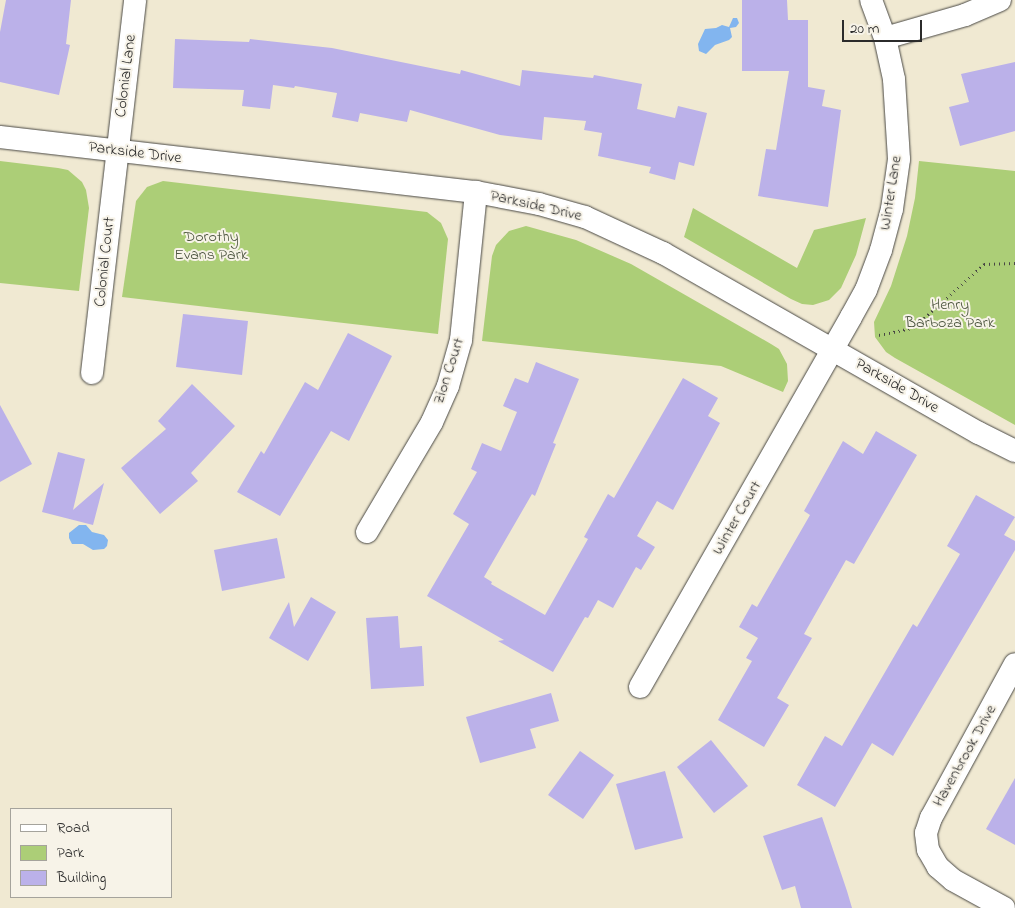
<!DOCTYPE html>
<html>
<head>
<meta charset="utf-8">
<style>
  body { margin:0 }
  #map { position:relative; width:1015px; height:908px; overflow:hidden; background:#f0e9d2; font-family:"Indie Flower",sans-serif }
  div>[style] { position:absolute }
  .green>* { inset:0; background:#acce77 }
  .water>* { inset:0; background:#82b5ef }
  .building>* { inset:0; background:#bbb1e9 }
  .path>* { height:3px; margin-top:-1.5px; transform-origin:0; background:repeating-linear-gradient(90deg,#494844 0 1px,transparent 0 5px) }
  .roads { filter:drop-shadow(0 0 1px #494844) drop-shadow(0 0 1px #494844) }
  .minor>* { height:22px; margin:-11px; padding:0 11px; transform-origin:11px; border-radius:11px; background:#fff }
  span { translate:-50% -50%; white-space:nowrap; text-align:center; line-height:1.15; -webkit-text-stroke:4px #f7f3e8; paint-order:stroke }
  .street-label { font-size:16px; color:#2b2b2b }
  .park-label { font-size:16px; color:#4b543e }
  .legend { position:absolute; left:10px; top:808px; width:162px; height:90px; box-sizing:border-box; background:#f7f3e8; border:1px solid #a5a39c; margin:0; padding:6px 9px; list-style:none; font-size:15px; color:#2b2b2b }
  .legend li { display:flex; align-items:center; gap:10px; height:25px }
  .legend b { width:25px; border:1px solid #a5a39c }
  .scale { position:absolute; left:842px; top:20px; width:80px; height:22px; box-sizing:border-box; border:2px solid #2b2b2b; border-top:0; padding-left:6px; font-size:15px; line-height:18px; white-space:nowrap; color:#2b2b2b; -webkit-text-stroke:4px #f7f3e8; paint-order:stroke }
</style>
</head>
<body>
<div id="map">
  <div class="green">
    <i style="clip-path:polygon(0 161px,58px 168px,68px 170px,82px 182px,86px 190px,89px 208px,79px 291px,0 283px)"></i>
    <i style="clip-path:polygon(919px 161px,1015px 171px,1015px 425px,895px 358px,886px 352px,875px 337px,874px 322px,891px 286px,907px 236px,915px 198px)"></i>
    <i style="clip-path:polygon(163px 181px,427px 212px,441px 223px,448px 239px,438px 334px,122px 297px,136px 201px,147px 187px)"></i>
    <i style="clip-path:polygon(693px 208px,797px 268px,814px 230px,866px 218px,856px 255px,841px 288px,829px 300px,813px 305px,802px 304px,791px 299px,684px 237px)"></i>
    <i style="clip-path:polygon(526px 226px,576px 240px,631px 264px,771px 344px,779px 349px,787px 364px,788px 381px,783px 392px,721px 366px,482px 341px,492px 256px,496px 245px,509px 231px)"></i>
  </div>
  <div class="water">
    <i style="clip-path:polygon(733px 18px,737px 18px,739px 23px,736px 27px,730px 28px,732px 37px,729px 40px,715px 45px,706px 54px,699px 51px,698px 44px,705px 29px,716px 28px,722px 25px,729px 27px)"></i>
    <i style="clip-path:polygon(79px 525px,86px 525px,92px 532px,104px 535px,108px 540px,107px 546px,104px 549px,93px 550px,83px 544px,72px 544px,69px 538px,69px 533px)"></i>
  </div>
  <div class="building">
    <i style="clip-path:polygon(6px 0,71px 0,66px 44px,70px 45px,59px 95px,0 82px,0 32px)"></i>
    <i style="clip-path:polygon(742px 0,787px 0,788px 20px,808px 20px,808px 87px,825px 90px,822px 106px,841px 110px,828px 207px,758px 196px,766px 149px,776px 150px,789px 71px,742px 71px)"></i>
    <i style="clip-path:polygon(175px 39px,249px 42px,250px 39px,332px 48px,460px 74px,461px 70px,520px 86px,522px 70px,593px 78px,594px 75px,642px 84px,637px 109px,675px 118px,678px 106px,707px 113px,694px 166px,679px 162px,675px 180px,649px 173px,651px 167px,598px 156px,602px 133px,584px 130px,586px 121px,544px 117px,542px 140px,500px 135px,410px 110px,407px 122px,360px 113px,358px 122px,332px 117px,337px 93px,295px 86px,294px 88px,273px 85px,270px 109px,242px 106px,244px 90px,173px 88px)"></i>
    <i style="clip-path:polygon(1015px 62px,1015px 131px,960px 146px,949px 107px,969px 102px,961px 74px)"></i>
    <i style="clip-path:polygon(183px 314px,248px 321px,242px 375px,176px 367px)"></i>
    <i style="clip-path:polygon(348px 333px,392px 356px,349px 441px,331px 431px,280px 516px,237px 492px,261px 451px,264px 454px,305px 382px,318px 390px)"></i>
    <i style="clip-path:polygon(536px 362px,579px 379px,553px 443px,556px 444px,535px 496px,532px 494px,484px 577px,492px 582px,491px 584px,545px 615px,588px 539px,584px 537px,608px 494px,614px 498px,683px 378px,718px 398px,708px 416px,720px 423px,673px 510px,657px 501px,637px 536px,655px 547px,641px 570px,636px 567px,613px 608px,598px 600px,588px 618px,585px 617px,553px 672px,498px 641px,504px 640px,427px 596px,469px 524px,453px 514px,477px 472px,471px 469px,482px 443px,501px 451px,517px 412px,503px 406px,515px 378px,528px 383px)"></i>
    <i style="clip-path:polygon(192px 384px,235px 426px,191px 473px,198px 481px,160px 514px,121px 468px,166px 429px,158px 421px)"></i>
    <i style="clip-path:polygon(0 405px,32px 464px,0 482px)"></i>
    <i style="clip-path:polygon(876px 431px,917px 455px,854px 564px,846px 560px,804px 634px,812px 638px,777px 698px,789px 705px,764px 747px,718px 720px,752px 661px,746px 658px,758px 638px,739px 627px,752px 604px,757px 607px,810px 515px,804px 511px,843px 441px,863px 454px)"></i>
    <i style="clip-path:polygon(58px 452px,85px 459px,73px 510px,104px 483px,93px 525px,42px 512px)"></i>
    <i style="clip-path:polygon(976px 495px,1015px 517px,1004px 535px,1015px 541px,1015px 550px,893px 756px,872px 743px,835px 807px,797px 785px,825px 736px,842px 746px,913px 624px,917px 627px,960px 554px,947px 546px)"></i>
    <i style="clip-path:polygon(277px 538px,285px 578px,222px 591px,214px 550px)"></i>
    <i style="clip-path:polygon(311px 597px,336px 612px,308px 661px,269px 638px,289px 602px,294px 627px)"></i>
    <i style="clip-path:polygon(398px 616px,400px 648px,422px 646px,424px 686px,371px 689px,366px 618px)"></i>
    <i style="clip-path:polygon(551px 693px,559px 721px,530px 729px,536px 748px,480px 763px,466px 717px)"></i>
    <i style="clip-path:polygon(711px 740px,748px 786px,714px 813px,677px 767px)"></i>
    <i style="clip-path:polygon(580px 751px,614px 775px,583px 819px,548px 795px)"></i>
    <i style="clip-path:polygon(665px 771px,683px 838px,635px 850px,616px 784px)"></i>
    <i style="clip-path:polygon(1015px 778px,1015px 845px,986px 829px)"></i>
    <i style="clip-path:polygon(822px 817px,847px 891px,852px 908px,801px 908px,795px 886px,782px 890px,763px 836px)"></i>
  </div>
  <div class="path">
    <i style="left:879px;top:335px;width:35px;rotate:-12deg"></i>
    <i style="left:913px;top:328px;width:96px;rotate:-42deg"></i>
    <i style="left:984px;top:264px;width:31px;rotate:-2deg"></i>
  </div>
  <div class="roads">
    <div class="minor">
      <i style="left:885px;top:38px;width:83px;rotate:-16deg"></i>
      <i style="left:965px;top:15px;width:38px;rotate:-23deg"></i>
      <i style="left:0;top:137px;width:479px;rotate:6.6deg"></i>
      <i style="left:476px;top:192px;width:64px;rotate:10.8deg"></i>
      <i style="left:539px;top:204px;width:48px;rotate:15.8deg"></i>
      <i style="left:585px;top:217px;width:86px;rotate:24.8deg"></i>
      <i style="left:663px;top:253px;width:364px;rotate:29.7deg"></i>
      <i style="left:979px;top:433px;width:40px;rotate:26.6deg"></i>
      <i style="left:92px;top:373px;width:375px;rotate:-83.4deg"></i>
      <i style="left:367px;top:532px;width:128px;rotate:-59.4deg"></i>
      <i style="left:432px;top:422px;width:39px;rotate:-66deg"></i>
      <i style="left:448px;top:386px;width:48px;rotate:-74.2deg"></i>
      <i style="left:461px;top:340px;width:149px;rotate:-84.2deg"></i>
      <i style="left:640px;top:687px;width:426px;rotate:-60.3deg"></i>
      <i style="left:851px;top:317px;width:31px;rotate:-61deg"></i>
      <i style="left:866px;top:290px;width:43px;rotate:-69.4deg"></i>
      <i style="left:881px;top:250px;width:42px;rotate:-75deg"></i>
      <i style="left:892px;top:209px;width:50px;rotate:-82deg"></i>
      <i style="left:899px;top:159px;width:80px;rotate:-93.6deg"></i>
      <i style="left:894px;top:79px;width:42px;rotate:-102.4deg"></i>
      <i style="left:885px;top:38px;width:40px;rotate:-110.2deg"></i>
      <i style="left:1004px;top:908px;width:58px;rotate:-151.2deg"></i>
      <i style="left:953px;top:880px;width:20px;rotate:-139deg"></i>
      <i style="left:938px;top:867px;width:20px;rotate:-120deg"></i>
      <i style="left:928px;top:850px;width:17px;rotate:-97deg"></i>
      <i style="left:926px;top:833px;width:16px;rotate:-72deg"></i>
      <i style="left:931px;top:818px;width:175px;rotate:-61.4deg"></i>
    </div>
  </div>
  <div class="street-label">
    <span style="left:126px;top:76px;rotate:-83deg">Colonial Lane</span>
    <span style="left:135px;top:153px;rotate:7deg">Parkside Drive</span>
    <span style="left:891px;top:193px;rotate:-81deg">Winter Lane</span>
    <span style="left:536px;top:206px;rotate:13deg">Parkside Drive</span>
    <span style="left:105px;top:262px;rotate:-84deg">Colonial Court</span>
    <span style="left:449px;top:371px;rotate:-72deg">Zion Court</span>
    <span style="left:897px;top:386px;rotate:30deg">Parkside Drive</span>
    <span style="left:737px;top:518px;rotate:-60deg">Winter Court</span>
    <span style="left:965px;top:756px;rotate:-61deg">Havenbrook Drive</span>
  </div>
  <div class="park-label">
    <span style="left:211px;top:246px">Dorothy<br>Evans Park</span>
    <span style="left:950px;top:314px">Henry<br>Barboza Park</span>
  </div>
  <ul class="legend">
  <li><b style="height:6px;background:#fff"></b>Road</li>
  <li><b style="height:14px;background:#acce77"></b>Park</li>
  <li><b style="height:14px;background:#bbb1e9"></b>Building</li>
  </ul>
  <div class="scale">20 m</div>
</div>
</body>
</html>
